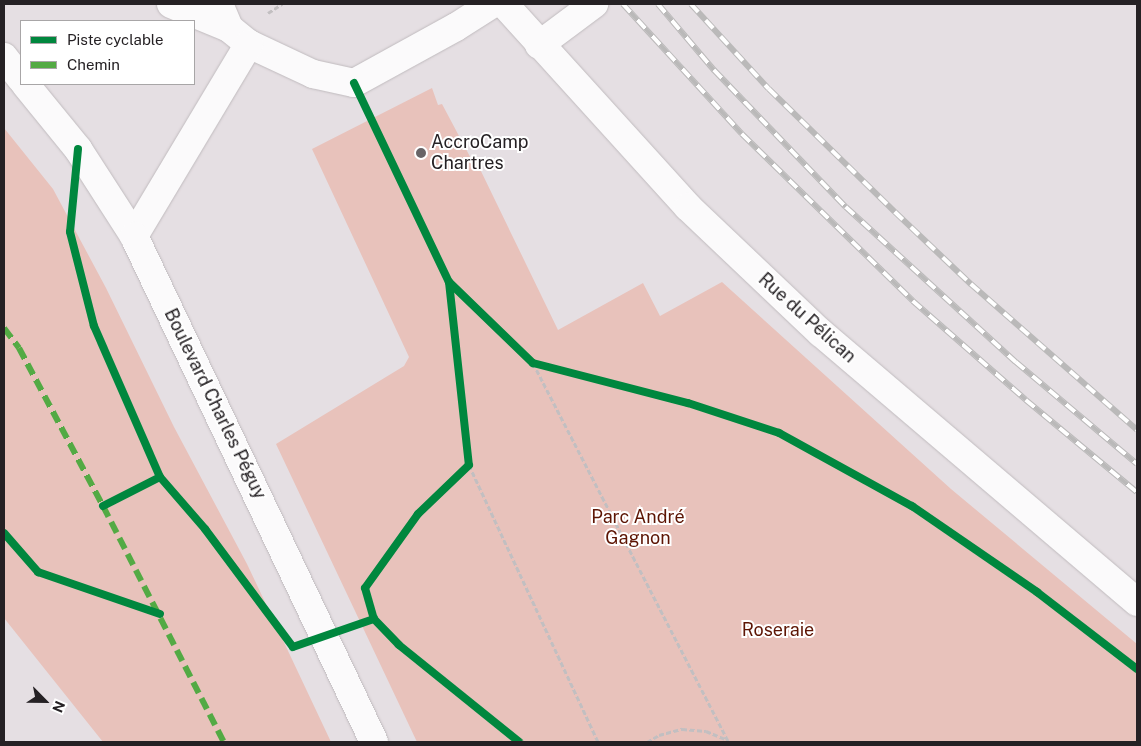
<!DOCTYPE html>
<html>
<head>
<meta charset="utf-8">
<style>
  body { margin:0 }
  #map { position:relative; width:1141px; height:746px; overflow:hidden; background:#e5dfe3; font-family:"Public Sans",sans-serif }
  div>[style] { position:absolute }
  .green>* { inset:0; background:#e8c2bb }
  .path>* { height:3px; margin-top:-1.5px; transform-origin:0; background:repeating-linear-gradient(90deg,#c2bfc1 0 5px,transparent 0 7.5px) }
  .roads { filter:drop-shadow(0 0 1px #c0bbbe) drop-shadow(0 0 1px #c0bbbe) }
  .minor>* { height:28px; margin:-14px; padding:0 14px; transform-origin:14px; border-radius:14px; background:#fbfafb }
  .secondary>* { height:28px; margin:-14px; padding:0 14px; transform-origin:14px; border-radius:14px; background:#fbfafb }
  .rail>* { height:5.5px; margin-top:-2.75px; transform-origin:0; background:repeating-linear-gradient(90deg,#fff 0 11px,#bab9b9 0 22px); box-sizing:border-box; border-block:1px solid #bab9b9 }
  .quiet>* { height:6px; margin-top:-3px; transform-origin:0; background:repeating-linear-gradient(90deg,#53aa44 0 12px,transparent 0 18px) }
  .cycleway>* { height:8px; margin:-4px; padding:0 4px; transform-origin:4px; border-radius:4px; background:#00873e }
  .dots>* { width:14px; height:14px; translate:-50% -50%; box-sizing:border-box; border:2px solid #fff; border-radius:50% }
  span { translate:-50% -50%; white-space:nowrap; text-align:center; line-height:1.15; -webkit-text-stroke:4px #fff; paint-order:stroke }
  .poi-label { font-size:18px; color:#252124 }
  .left { translate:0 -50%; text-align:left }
  .street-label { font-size:18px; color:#252124 }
  .park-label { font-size:18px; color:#5d1504 }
  .frame { position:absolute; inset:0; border:5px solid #252124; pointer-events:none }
  .legend { position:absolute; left:20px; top:20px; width:175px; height:65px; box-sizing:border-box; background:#fff; border:1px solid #a8a6a7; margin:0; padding:6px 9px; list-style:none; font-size:15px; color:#252124 }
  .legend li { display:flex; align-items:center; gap:10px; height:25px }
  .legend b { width:25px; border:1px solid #a8a6a7 }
  .north { position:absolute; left:20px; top:676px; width:50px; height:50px; -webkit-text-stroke:4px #fff; paint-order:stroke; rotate:113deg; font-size:14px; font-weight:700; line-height:20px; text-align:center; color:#252124 }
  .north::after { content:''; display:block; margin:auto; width:18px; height:22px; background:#252124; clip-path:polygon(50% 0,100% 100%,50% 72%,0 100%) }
</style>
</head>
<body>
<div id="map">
  <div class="green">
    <i style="clip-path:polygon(432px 88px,438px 105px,442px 104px,475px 166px,478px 165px,558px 330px,643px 283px,660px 316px,722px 282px,951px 489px,1137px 644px,1137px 742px,417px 742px,276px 444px,404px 366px,409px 357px,312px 149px)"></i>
    <i style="clip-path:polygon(4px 128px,53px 189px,106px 288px,174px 427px,247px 564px,331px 742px,103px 742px,4px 618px)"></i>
  </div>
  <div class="path">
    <i style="left:268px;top:13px;width:17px;rotate:-33deg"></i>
    <i style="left:370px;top:115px;width:185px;rotate:64.7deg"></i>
    <i style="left:449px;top:282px;width:184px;rotate:83.8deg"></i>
    <i style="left:469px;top:465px;width:306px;rotate:65deg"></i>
    <i style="left:72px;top:207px;width:25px;rotate:95deg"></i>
    <i style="left:70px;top:232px;width:97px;rotate:75.7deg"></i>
    <i style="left:94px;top:326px;width:165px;rotate:66.4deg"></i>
    <i style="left:160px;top:477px;width:69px;rotate:49.1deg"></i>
    <i style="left:205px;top:529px;width:126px;rotate:53.4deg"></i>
    <i style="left:449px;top:282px;width:117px;rotate:44deg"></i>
    <i style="left:533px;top:363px;width:425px;rotate:62.7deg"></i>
    <i style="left:533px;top:363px;width:160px;rotate:14.5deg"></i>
    <i style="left:688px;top:403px;width:96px;rotate:18.2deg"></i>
    <i style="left:779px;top:433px;width:152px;rotate:28.8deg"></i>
    <i style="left:912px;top:506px;width:152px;rotate:34.5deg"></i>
    <i style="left:1037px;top:592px;width:126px;rotate:37.6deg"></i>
    <i style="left:469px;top:465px;width:71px;rotate:136.1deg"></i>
    <i style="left:418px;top:514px;width:91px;rotate:125.6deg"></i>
    <i style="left:365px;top:588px;width:32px;rotate:74deg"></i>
    <i style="left:374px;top:619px;width:36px;rotate:46deg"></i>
    <i style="left:399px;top:645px;width:154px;rotate:38.9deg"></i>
    <i style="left:103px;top:506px;width:64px;rotate:-27deg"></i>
    <i style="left:4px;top:533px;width:52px;rotate:48.9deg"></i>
    <i style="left:38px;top:572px;width:129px;rotate:19deg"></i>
    <i style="left:356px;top:625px;width:19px;rotate:-18deg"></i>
    <i style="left:647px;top:742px;width:14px;rotate:-30deg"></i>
    <i style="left:659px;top:735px;width:24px;rotate:-15deg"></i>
    <i style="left:682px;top:729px;width:24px;rotate:5deg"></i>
    <i style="left:706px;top:731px;width:23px;rotate:23deg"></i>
  </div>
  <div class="roads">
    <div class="minor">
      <i style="left:171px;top:4px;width:63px;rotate:22.5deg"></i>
      <i style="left:219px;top:4px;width:26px;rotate:67deg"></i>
      <i style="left:229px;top:28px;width:26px;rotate:39deg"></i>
      <i style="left:249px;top:44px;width:71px;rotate:25.1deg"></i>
      <i style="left:313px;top:74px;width:42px;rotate:12.4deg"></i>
      <i style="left:354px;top:83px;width:116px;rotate:-28.8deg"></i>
      <i style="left:456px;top:27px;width:43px;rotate:-32.6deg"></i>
      <i style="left:504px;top:4px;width:274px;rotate:47.8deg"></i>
      <i style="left:688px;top:207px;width:183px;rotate:43.5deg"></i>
      <i style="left:821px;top:333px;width:415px;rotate:40.4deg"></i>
      <i style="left:539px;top:45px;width:69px;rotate:-36.7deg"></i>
      <i style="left:134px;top:236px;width:224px;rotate:-59.1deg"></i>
    </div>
    <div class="secondary">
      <i style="left:4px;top:57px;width:28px;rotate:52deg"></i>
      <i style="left:25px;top:84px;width:84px;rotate:50.8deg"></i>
      <i style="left:78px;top:149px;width:103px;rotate:57.2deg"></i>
      <i style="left:134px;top:236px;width:560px;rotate:64.62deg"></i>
    </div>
  </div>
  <div class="rail">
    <i style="left:623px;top:4px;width:176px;rotate:47.5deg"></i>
    <i style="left:742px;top:134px;width:239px;rotate:44.3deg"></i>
    <i style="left:913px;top:301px;width:150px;rotate:41.2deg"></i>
    <i style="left:1026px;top:400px;width:144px;rotate:39.7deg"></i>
    <i style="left:658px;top:4px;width:87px;rotate:49.7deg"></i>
    <i style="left:714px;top:70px;width:190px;rotate:46.1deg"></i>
    <i style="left:846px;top:207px;width:230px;rotate:42.4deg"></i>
    <i style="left:1016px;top:362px;width:158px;rotate:40.1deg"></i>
    <i style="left:691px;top:4px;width:115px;rotate:47.5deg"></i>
    <i style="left:769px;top:89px;width:176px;rotate:44.3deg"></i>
    <i style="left:895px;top:212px;width:105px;rotate:43.5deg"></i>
    <i style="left:971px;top:284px;width:221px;rotate:41.3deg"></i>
  </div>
  <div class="quiet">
    <i style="left:4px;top:328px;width:25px;rotate:53deg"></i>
    <i style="left:19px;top:348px;width:179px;rotate:62deg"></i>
    <i style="left:103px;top:506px;width:265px;rotate:62.9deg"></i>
  </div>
  <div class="cycleway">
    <i style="left:354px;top:83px;width:221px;rotate:64.5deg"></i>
    <i style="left:449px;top:282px;width:184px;rotate:83.8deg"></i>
    <i style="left:469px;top:465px;width:71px;rotate:136.1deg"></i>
    <i style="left:418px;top:514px;width:91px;rotate:125.6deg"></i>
    <i style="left:365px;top:588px;width:32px;rotate:74deg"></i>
    <i style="left:374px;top:619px;width:36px;rotate:46deg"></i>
    <i style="left:399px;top:645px;width:154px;rotate:38.9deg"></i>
    <i style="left:78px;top:149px;width:83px;rotate:95.5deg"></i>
    <i style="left:70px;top:232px;width:97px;rotate:75.7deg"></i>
    <i style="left:94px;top:326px;width:165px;rotate:66.4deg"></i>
    <i style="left:160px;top:477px;width:69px;rotate:49.1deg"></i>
    <i style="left:205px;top:529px;width:147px;rotate:53.3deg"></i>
    <i style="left:293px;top:647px;width:86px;rotate:-19.1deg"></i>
    <i style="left:449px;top:282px;width:117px;rotate:44deg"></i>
    <i style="left:533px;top:363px;width:160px;rotate:14.5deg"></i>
    <i style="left:688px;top:403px;width:96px;rotate:18.2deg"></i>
    <i style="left:779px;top:433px;width:152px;rotate:28.8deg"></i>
    <i style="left:912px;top:506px;width:152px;rotate:34.5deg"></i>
    <i style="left:1037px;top:592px;width:126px;rotate:37.6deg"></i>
    <i style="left:103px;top:506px;width:64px;rotate:-27deg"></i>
    <i style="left:4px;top:533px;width:52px;rotate:48.9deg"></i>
    <i style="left:38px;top:572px;width:129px;rotate:19deg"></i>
  </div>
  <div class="dots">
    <i style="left:421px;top:153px;background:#686467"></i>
  </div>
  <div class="poi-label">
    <span class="left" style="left:431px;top:153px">AccroCamp<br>Chartres</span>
  </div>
  <div class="street-label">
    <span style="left:807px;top:318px;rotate:42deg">Rue du Pélican</span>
    <span style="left:215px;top:404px;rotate:64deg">Boulevard Charles Péguy</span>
  </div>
  <div class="park-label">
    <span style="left:638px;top:528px">Parc André<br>Gagnon</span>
    <span style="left:778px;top:630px">Roseraie</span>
  </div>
  <div class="frame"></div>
  <ul class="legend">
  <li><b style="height:6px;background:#00873e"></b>Piste cyclable</li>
  <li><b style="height:6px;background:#53aa44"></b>Chemin</li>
  </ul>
  <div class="north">N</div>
</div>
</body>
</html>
